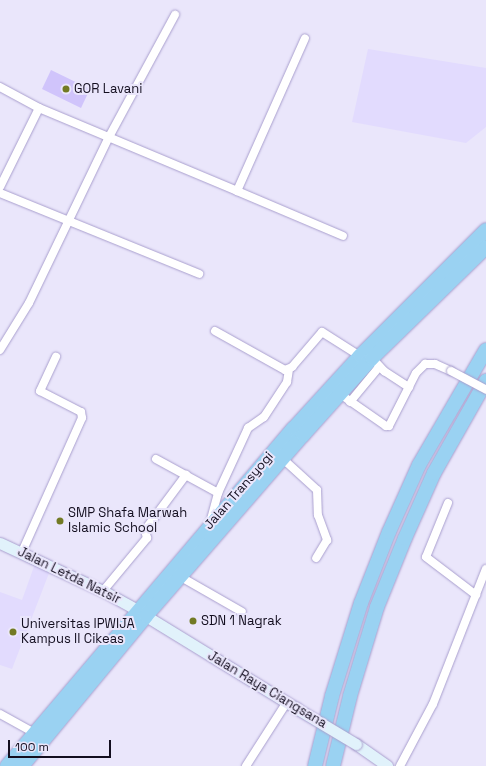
<!DOCTYPE html>
<html>
<head>
<meta charset="utf-8">
<style>
  body { margin:0 }
  #map { position:relative; width:486px; height:766px; overflow:hidden; background:#eae6fb; font-family:"Space Grotesk",sans-serif }
  div>[style] { position:absolute }
  .built>* { inset:0; background:#e2dbfe }
  .green>* { inset:0; background:#d0c4fb }
  .roads { filter:drop-shadow(0 0 1px #a99fce) drop-shadow(0 0 1px #a99fce) }
  .street>* { height:8px; margin:-4px; padding:0 4px; transform-origin:4px; border-radius:4px; background:#fff }
  .secondary>* { height:11px; margin:-5.5px; padding:0 5.5px; transform-origin:5.5px; border-radius:5.5px; background:#e1f2fb }
  .highway>* { height:14px; margin:-7px; padding:0 7px; transform-origin:7px; border-radius:7px; background:#9ad2f2 }
  .bridges { filter:drop-shadow(0 0 1px #a99fce) drop-shadow(0 0 1px #a99fce) }
  .street-bridge>* { height:8px; margin:-4px; padding:0 4px; transform-origin:4px; border-radius:4px; background:#fff }
  .secondary-bridge>* { height:11px; margin:-5.5px; padding:0 5.5px; transform-origin:5.5px; border-radius:5.5px; background:#e1f2fb }
  .dots>* { width:11px; height:11px; translate:-50% -50%; box-sizing:border-box; border:2px solid #eae6fb; border-radius:50% }
  span { translate:-50% -50%; white-space:nowrap; text-align:center; line-height:1.15; -webkit-text-stroke:4px #eae6fb; paint-order:stroke }
  .poi-label { font-size:13px; color:#130e1f }
  .left { translate:0 -50%; text-align:left }
  .street-label { font-size:13px; color:#130e1f }
  .scale { position:absolute; left:8px; top:740px; width:103px; height:18px; box-sizing:border-box; border:2px solid #130e1f; border-top:0; padding-left:5px; font-size:12px; line-height:14px; white-space:nowrap; color:#130e1f; -webkit-text-stroke:3px #eae6fb; paint-order:stroke }
</style>
</head>
<body>
<div id="map">
  <div class="built">
    <i style="clip-path:polygon(368px 49px,486px 68px,486px 127px,466px 143px,352px 122px)"></i>
    <i style="clip-path:polygon(36px 561px,51px 568px,12px 669px,0 665px,0 592px,22px 600px)"></i>
  </div>
  <div class="green">
    <i style="clip-path:polygon(51px 70px,90px 89px,81px 108px,42px 89px)"></i>
  </div>
  <div class="roads">
    <div class="street">
      <i style="left:0;top:87px;width:44px;rotate:28.3deg"></i>
      <i style="left:39px;top:108px;width:215px;rotate:22.7deg"></i>
      <i style="left:237px;top:191px;width:167px;rotate:-66deg"></i>
      <i style="left:0;top:187px;width:88px;rotate:-63.7deg"></i>
      <i style="left:237px;top:191px;width:115px;rotate:23deg"></i>
      <i style="left:0;top:193px;width:215px;rotate:22.1deg"></i>
      <i style="left:215px;top:331px;width:80px;rotate:29.1deg"></i>
      <i style="left:285px;top:370px;width:8px;rotate:-23deg"></i>
      <i style="left:292px;top:367px;width:46px;rotate:-49.4deg"></i>
      <i style="left:322px;top:332px;width:45px;rotate:32.3deg"></i>
      <i style="left:0;top:350px;width:55px;rotate:-58.3deg"></i>
      <i style="left:29px;top:303px;width:184px;rotate:-64.3deg"></i>
      <i style="left:109px;top:137px;width:139px;rotate:-61.6deg"></i>
      <i style="left:372px;top:358px;width:18px;rotate:47deg"></i>
      <i style="left:384px;top:371px;width:30px;rotate:33deg"></i>
      <i style="left:340px;top:394px;width:56px;rotate:34.8deg"></i>
      <i style="left:386px;top:426px;width:3px"></i>
      <i style="left:389px;top:426px;width:59px;rotate:-63deg"></i>
      <i style="left:416px;top:373px;width:13px;rotate:-45deg"></i>
      <i style="left:425px;top:364px;width:10px"></i>
      <i style="left:435px;top:364px;width:17px;rotate:24deg"></i>
      <i style="left:350px;top:402px;width:45px;rotate:-50.4deg"></i>
      <i style="left:156px;top:459px;width:71px;rotate:28.7deg"></i>
      <i style="left:218px;top:493px;width:72px;rotate:-65.2deg"></i>
      <i style="left:248px;top:428px;width:19px;rotate:-35deg"></i>
      <i style="left:264px;top:417px;width:42px;rotate:-56.7deg"></i>
      <i style="left:287px;top:382px;width:12px;rotate:-81deg"></i>
      <i style="left:283px;top:459px;width:46px;rotate:42.4deg"></i>
      <i style="left:317px;top:490px;width:25px;rotate:88deg"></i>
      <i style="left:318px;top:515px;width:27px;rotate:70deg"></i>
      <i style="left:327px;top:540px;width:21px;rotate:121deg"></i>
      <i style="left:448px;top:503px;width:58px;rotate:112.2deg"></i>
      <i style="left:426px;top:557px;width:63px;rotate:37.2deg"></i>
      <i style="left:210px;top:523px;width:31px;rotate:-75deg"></i>
      <i style="left:22px;top:552px;width:147px;rotate:-65.9deg"></i>
      <i style="left:82px;top:418px;width:6px;rotate:-99deg"></i>
      <i style="left:81px;top:412px;width:46px;rotate:-152.9deg"></i>
      <i style="left:40px;top:391px;width:38px;rotate:-65deg"></i>
      <i style="left:181px;top:577px;width:70px;rotate:29.8deg"></i>
      <i style="left:103px;top:591px;width:69px;rotate:-50.3deg"></i>
      <i style="left:147px;top:538px;width:8px;rotate:-104deg"></i>
      <i style="left:145px;top:530px;width:69px;rotate:-53.3deg"></i>
      <i style="left:0;top:714px;width:39px;rotate:29deg"></i>
      <i style="left:246px;top:766px;width:76px;rotate:-57.4deg"></i>
      <i style="left:400px;top:766px;width:70px;rotate:-62deg"></i>
      <i style="left:433px;top:704px;width:145px;rotate:-68.6deg"></i>
    </div>
    <div class="secondary">
      <i style="left:0;top:543px;width:114px;rotate:25deg"></i>
      <i style="left:103px;top:591px;width:39px;rotate:29deg"></i>
      <i style="left:146px;top:616px;width:176px;rotate:31.5deg"></i>
      <i style="left:356px;top:744px;width:38px;rotate:35deg"></i>
    </div>
    <div class="highway">
      <i style="left:7px;top:766px;width:443px;rotate:-49.7deg"></i>
      <i style="left:294px;top:428px;width:98px;rotate:-47.5deg"></i>
      <i style="left:360px;top:356px;width:178px;rotate:-45deg"></i>
      <i style="left:22px;top:766px;width:195px;rotate:-50.4deg"></i>
      <i style="left:146px;top:616px;width:240px;rotate:-49.1deg"></i>
      <i style="left:303px;top:435px;width:103px;rotate:-48.1deg"></i>
      <i style="left:372px;top:358px;width:159px;rotate:-44.2deg"></i>
      <i style="left:315px;top:766px;width:72px;rotate:-76.3deg"></i>
      <i style="left:332px;top:696px;width:97px;rotate:-72.7deg"></i>
      <i style="left:361px;top:603px;width:76px;rotate:-68.5deg"></i>
      <i style="left:389px;top:532px;width:73px;rotate:-65.9deg"></i>
      <i style="left:419px;top:465px;width:133px;rotate:-59.8deg"></i>
      <i style="left:333px;top:766px;width:72px;rotate:-76.3deg"></i>
      <i style="left:350px;top:696px;width:93px;rotate:-73.1deg"></i>
      <i style="left:377px;top:607px;width:74px;rotate:-67.9deg"></i>
      <i style="left:405px;top:538px;width:71px;rotate:-66deg"></i>
      <i style="left:434px;top:473px;width:106px;rotate:-60.5deg"></i>
    </div>
  </div>
  <div class="bridges">
    <div class="street-bridge">
      <i style="left:451px;top:371px;width:40px;rotate:28deg"></i>
    </div>
    <div class="secondary-bridge">
      <i style="left:296px;top:708px;width:70px;rotate:31deg"></i>
    </div>
  </div>
  <div class="dots">
    <i style="left:66px;top:89px;background:#727a24"></i>
    <i style="left:60px;top:521px;background:#727a24"></i>
    <i style="left:193px;top:621px;background:#727a24"></i>
    <i style="left:13px;top:632px;background:#727a24"></i>
  </div>
  <div class="poi-label">
    <span class="left" style="left:74px;top:89px">GOR Lavani</span>
    <span class="left" style="left:68px;top:521px">SMP Shafa Marwah<br>Islamic School</span>
    <span class="left" style="left:201px;top:621px">SDN 1 Nagrak</span>
    <span class="left" style="left:21px;top:632px">Universitas IPWIJA<br>Kampus II Cikeas</span>
  </div>
  <div class="street-label">
    <span style="left:239px;top:491px;rotate:-49deg">Jalan Transyogi</span>
    <span style="left:69px;top:576px;rotate:26deg">Jalan Letda Natsir</span>
    <span style="left:267px;top:690px;rotate:31deg">Jalan Raya Ciangsana</span>
  </div>
  <div class="scale">100 m</div>
</div>
</body>
</html>
